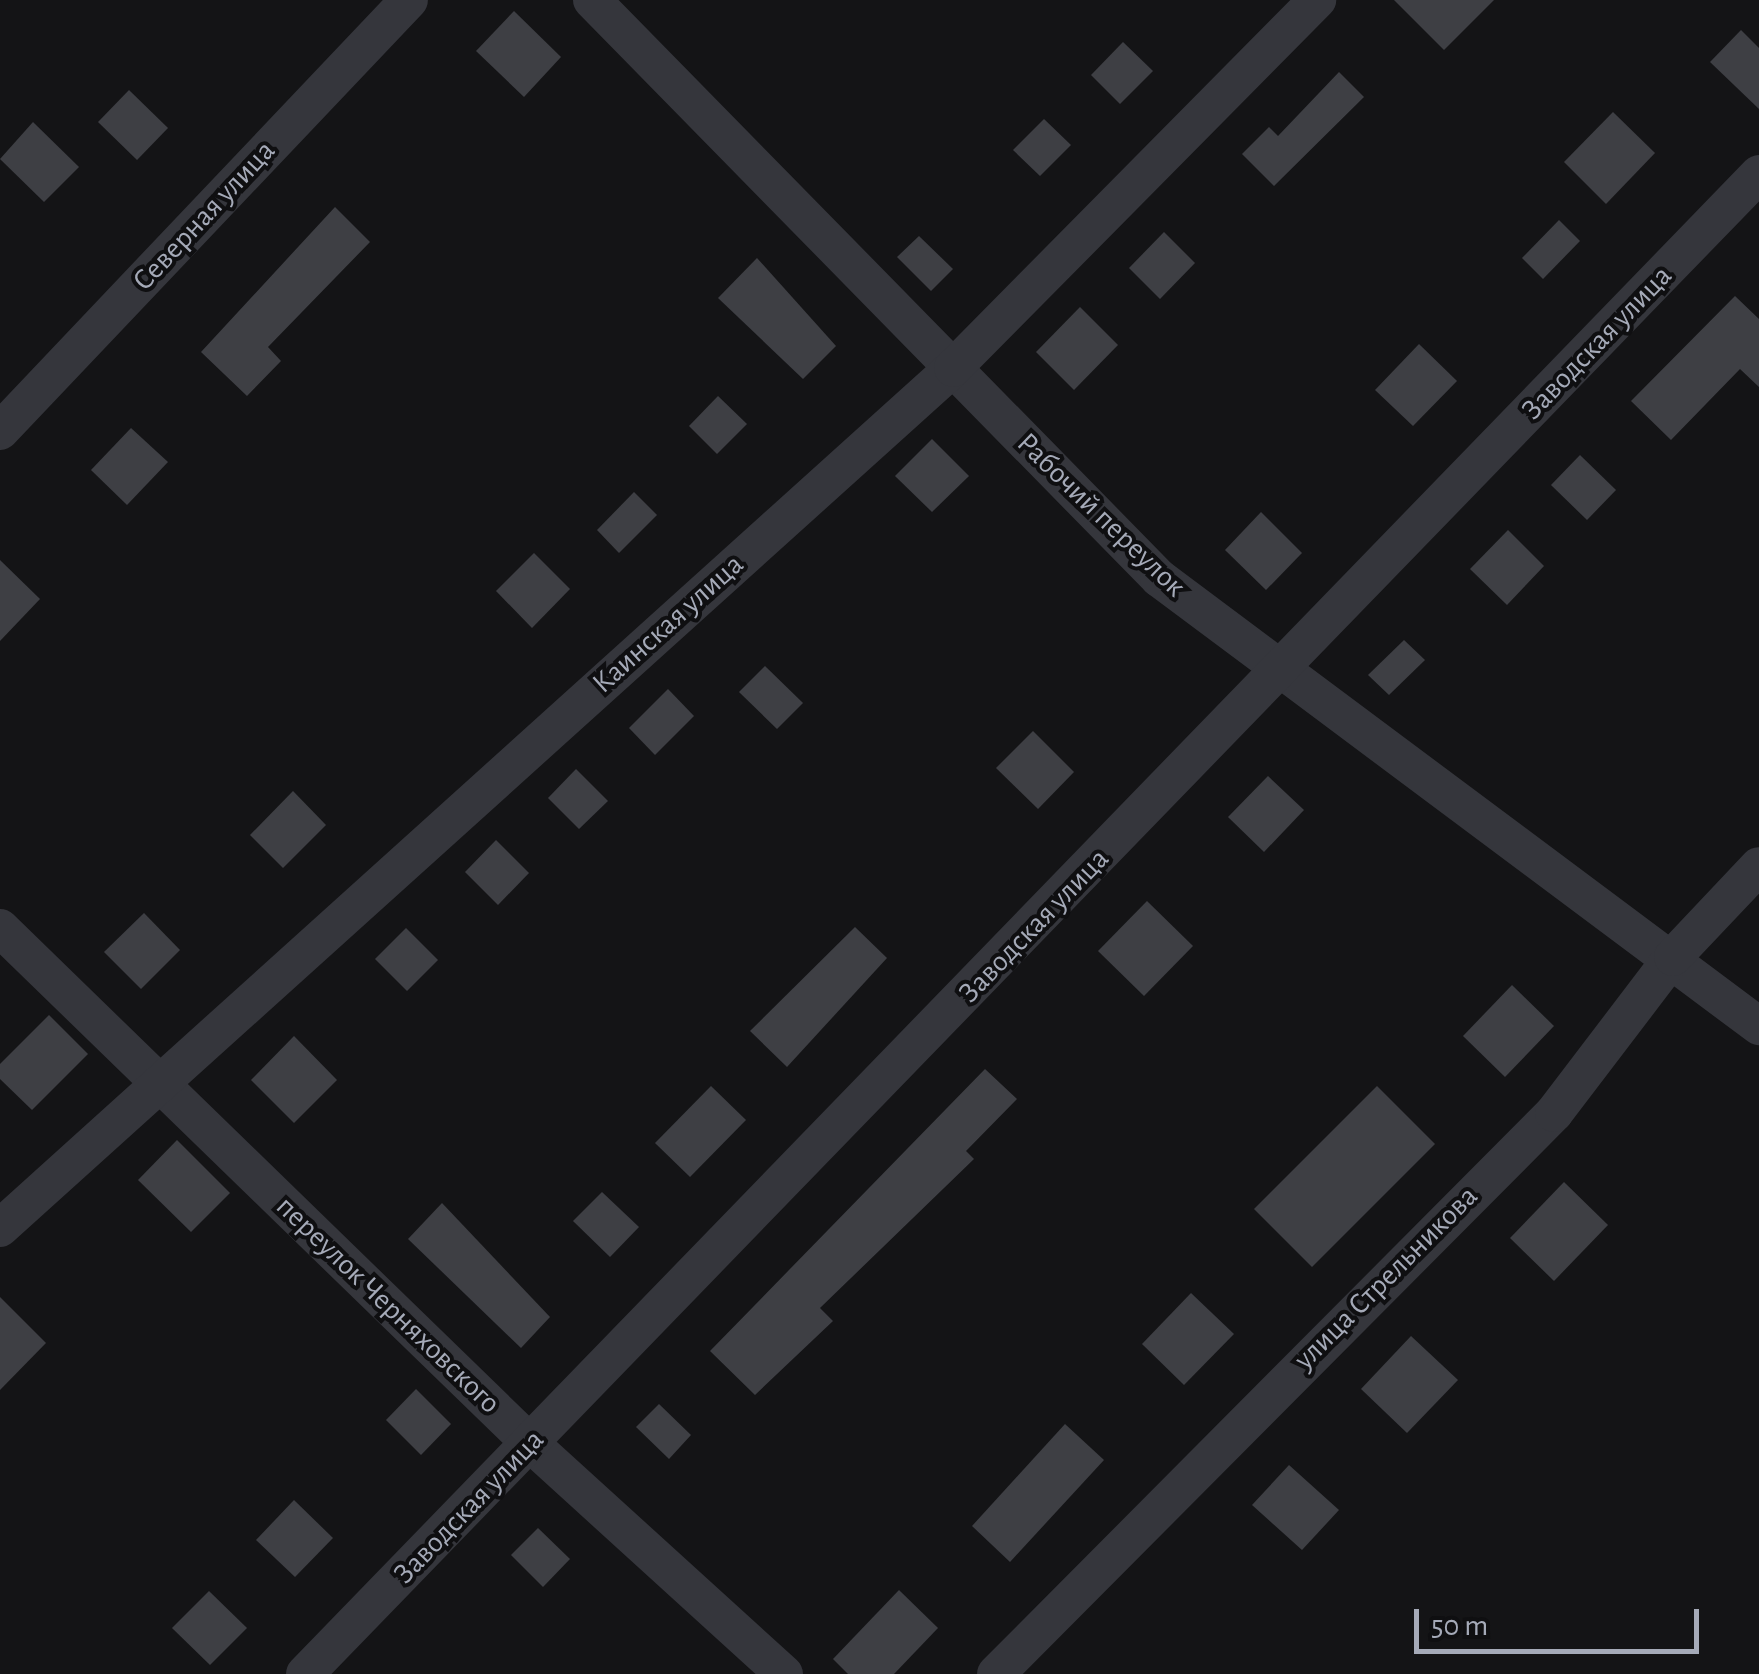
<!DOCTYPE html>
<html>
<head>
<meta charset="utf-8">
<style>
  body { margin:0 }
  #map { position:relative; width:1759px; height:1674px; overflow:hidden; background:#141416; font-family:"Alegreya Sans",sans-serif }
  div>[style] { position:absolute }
  .building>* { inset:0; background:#3e3f44 }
  .minor>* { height:38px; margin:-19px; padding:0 19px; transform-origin:19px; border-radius:19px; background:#35363c }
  span { translate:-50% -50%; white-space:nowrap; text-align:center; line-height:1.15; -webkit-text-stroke:8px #0f0f11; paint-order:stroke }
  .street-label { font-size:30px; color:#a5aab8 }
  .scale { position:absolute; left:1414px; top:1609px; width:285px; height:45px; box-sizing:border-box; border:5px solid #a5aab8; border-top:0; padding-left:12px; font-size:30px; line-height:35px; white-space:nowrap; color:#a5aab8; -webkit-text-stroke:8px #0f0f11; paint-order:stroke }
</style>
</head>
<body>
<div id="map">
  <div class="building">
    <i style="clip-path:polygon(1394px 0,1494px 0,1444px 50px)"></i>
    <i style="clip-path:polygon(514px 11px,561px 57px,524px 97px,476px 51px)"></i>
    <i style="clip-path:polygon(1741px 30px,1759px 48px,1759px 109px,1710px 62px)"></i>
    <i style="clip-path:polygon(1123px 42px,1153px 71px,1120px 104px,1091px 75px)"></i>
    <i style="clip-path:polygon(1339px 72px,1364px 97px,1274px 186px,1242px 154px,1269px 127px,1278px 136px)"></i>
    <i style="clip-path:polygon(129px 90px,168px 128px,137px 160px,98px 122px)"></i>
    <i style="clip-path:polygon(1613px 112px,1655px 153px,1606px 204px,1564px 162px)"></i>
    <i style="clip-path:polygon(1044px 119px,1071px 145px,1040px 176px,1013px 150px)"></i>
    <i style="clip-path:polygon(33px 122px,79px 167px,44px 202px,0 159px)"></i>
    <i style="clip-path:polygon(335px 207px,370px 242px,268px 347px,281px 361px,247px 396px,201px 352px)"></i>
    <i style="clip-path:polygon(1559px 220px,1580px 241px,1543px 279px,1522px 258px)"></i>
    <i style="clip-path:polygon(1164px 232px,1195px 263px,1160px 299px,1129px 268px)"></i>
    <i style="clip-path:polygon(919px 236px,953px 269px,931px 291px,897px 257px)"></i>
    <i style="clip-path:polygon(757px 258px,836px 346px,803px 379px,718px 298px)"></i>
    <i style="clip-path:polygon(1735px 296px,1759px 319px,1759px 387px,1740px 369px,1671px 440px,1631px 401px)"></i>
    <i style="clip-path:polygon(1080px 307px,1118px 345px,1074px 390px,1036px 352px)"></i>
    <i style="clip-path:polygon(1419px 344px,1457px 381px,1413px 426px,1375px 390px)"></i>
    <i style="clip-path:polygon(718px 396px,747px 424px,717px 454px,689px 426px)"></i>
    <i style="clip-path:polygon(131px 428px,168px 462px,127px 505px,91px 470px)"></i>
    <i style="clip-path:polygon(932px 439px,969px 476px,932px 512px,895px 476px)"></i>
    <i style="clip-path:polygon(1580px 455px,1616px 490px,1587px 520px,1551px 485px)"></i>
    <i style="clip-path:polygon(634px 492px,657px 515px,619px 553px,597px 530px)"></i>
    <i style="clip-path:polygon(1261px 512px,1302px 553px,1266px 590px,1225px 550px)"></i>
    <i style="clip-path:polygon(1508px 530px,1544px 566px,1507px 605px,1470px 569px)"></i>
    <i style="clip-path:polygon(534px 553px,570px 589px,532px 628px,496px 591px)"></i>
    <i style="clip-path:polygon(0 560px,40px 599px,0 641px)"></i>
    <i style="clip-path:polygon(1404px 640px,1425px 660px,1389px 695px,1368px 675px)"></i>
    <i style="clip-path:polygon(765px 666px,803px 703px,777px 729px,739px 692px)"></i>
    <i style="clip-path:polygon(668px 689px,694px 716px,655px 755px,629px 728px)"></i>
    <i style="clip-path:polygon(1033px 731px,1074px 772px,1038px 809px,996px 768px)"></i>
    <i style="clip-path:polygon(576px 769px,608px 801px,579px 829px,548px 798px)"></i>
    <i style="clip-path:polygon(1268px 776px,1304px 810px,1264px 852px,1228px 817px)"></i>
    <i style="clip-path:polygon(293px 791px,326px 825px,283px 868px,250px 835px)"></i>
    <i style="clip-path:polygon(496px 840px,529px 873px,498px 905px,465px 872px)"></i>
    <i style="clip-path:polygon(1147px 901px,1193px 946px,1144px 996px,1098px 951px)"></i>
    <i style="clip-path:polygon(144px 913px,180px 950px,141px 989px,104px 952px)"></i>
    <i style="clip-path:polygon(855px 927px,887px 958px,787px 1067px,750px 1031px)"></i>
    <i style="clip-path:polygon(406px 928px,438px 960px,407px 991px,375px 959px)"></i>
    <i style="clip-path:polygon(1512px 985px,1554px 1026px,1505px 1077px,1463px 1036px)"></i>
    <i style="clip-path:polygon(49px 1015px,88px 1054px,32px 1110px,0 1079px,0 1064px)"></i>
    <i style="clip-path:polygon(294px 1036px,337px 1080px,294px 1123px,251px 1080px)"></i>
    <i style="clip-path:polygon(985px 1069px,1017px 1099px,966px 1151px,974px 1159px,820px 1308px,833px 1321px,755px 1395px,710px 1351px)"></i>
    <i style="clip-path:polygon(711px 1086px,746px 1120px,690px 1177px,655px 1143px)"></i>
    <i style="clip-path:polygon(1377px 1086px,1435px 1144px,1312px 1267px,1254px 1209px)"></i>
    <i style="clip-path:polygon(177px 1140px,230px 1193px,191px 1232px,138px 1180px)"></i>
    <i style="clip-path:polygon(1564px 1182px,1608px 1225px,1554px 1281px,1510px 1238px)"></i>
    <i style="clip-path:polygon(602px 1192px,639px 1227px,610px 1257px,573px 1221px)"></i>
    <i style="clip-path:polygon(442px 1203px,550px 1317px,521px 1348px,408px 1239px)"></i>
    <i style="clip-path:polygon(1191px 1293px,1234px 1334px,1184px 1385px,1142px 1344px)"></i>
    <i style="clip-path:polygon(0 1297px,46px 1343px,0 1390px)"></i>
    <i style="clip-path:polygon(1411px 1336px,1458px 1380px,1407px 1433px,1361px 1389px)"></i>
    <i style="clip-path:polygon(416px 1389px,451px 1424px,421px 1455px,386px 1420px)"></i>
    <i style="clip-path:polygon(659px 1404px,691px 1435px,669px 1459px,636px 1427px)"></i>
    <i style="clip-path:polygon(1065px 1424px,1104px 1460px,1010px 1562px,972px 1526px)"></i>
    <i style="clip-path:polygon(1289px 1465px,1339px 1510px,1302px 1550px,1252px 1505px)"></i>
    <i style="clip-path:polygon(294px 1500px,333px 1538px,295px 1577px,256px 1540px)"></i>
    <i style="clip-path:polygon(538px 1528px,570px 1559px,543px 1587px,511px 1555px)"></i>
    <i style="clip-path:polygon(899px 1590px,938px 1628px,894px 1674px,848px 1674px,833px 1659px)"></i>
    <i style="clip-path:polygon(209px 1591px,247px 1628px,210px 1665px,172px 1628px)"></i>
  </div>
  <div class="minor">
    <i style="left:592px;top:0;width:810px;rotate:45.55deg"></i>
    <i style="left:1159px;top:578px;width:749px;rotate:36.75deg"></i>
    <i style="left:0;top:431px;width:594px;rotate:-46.5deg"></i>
    <i style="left:0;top:928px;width:740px;rotate:44.18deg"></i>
    <i style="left:531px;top:1444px;width:342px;rotate:42.3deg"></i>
    <i style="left:0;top:1228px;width:1284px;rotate:-42.06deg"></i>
    <i style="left:953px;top:368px;width:518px;rotate:-45.31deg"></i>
    <i style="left:305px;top:1674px;width:2089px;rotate:-45.89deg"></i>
    <i style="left:996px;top:1674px;width:791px;rotate:-45.15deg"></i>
    <i style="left:1554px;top:1113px;width:196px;rotate:-52.7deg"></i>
    <i style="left:1673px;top:957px;width:125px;rotate:-46.6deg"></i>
  </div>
  <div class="street-label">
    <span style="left:204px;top:216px;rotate:-47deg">Северная улица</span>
    <span style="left:1597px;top:343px;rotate:-46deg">Заводская улица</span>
    <span style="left:1101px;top:515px;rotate:44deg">Рабочий переулок</span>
    <span style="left:668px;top:624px;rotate:-42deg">Каинская улица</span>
    <span style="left:1034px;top:926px;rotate:-46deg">Заводская улица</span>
    <span style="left:1386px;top:1278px;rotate:-45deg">улица Стрельникова</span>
    <span style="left:388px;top:1305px;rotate:44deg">переулок Черняховского</span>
    <span style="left:469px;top:1507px;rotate:-46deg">Заводская улица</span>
  </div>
  <div class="scale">50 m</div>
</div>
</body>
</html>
